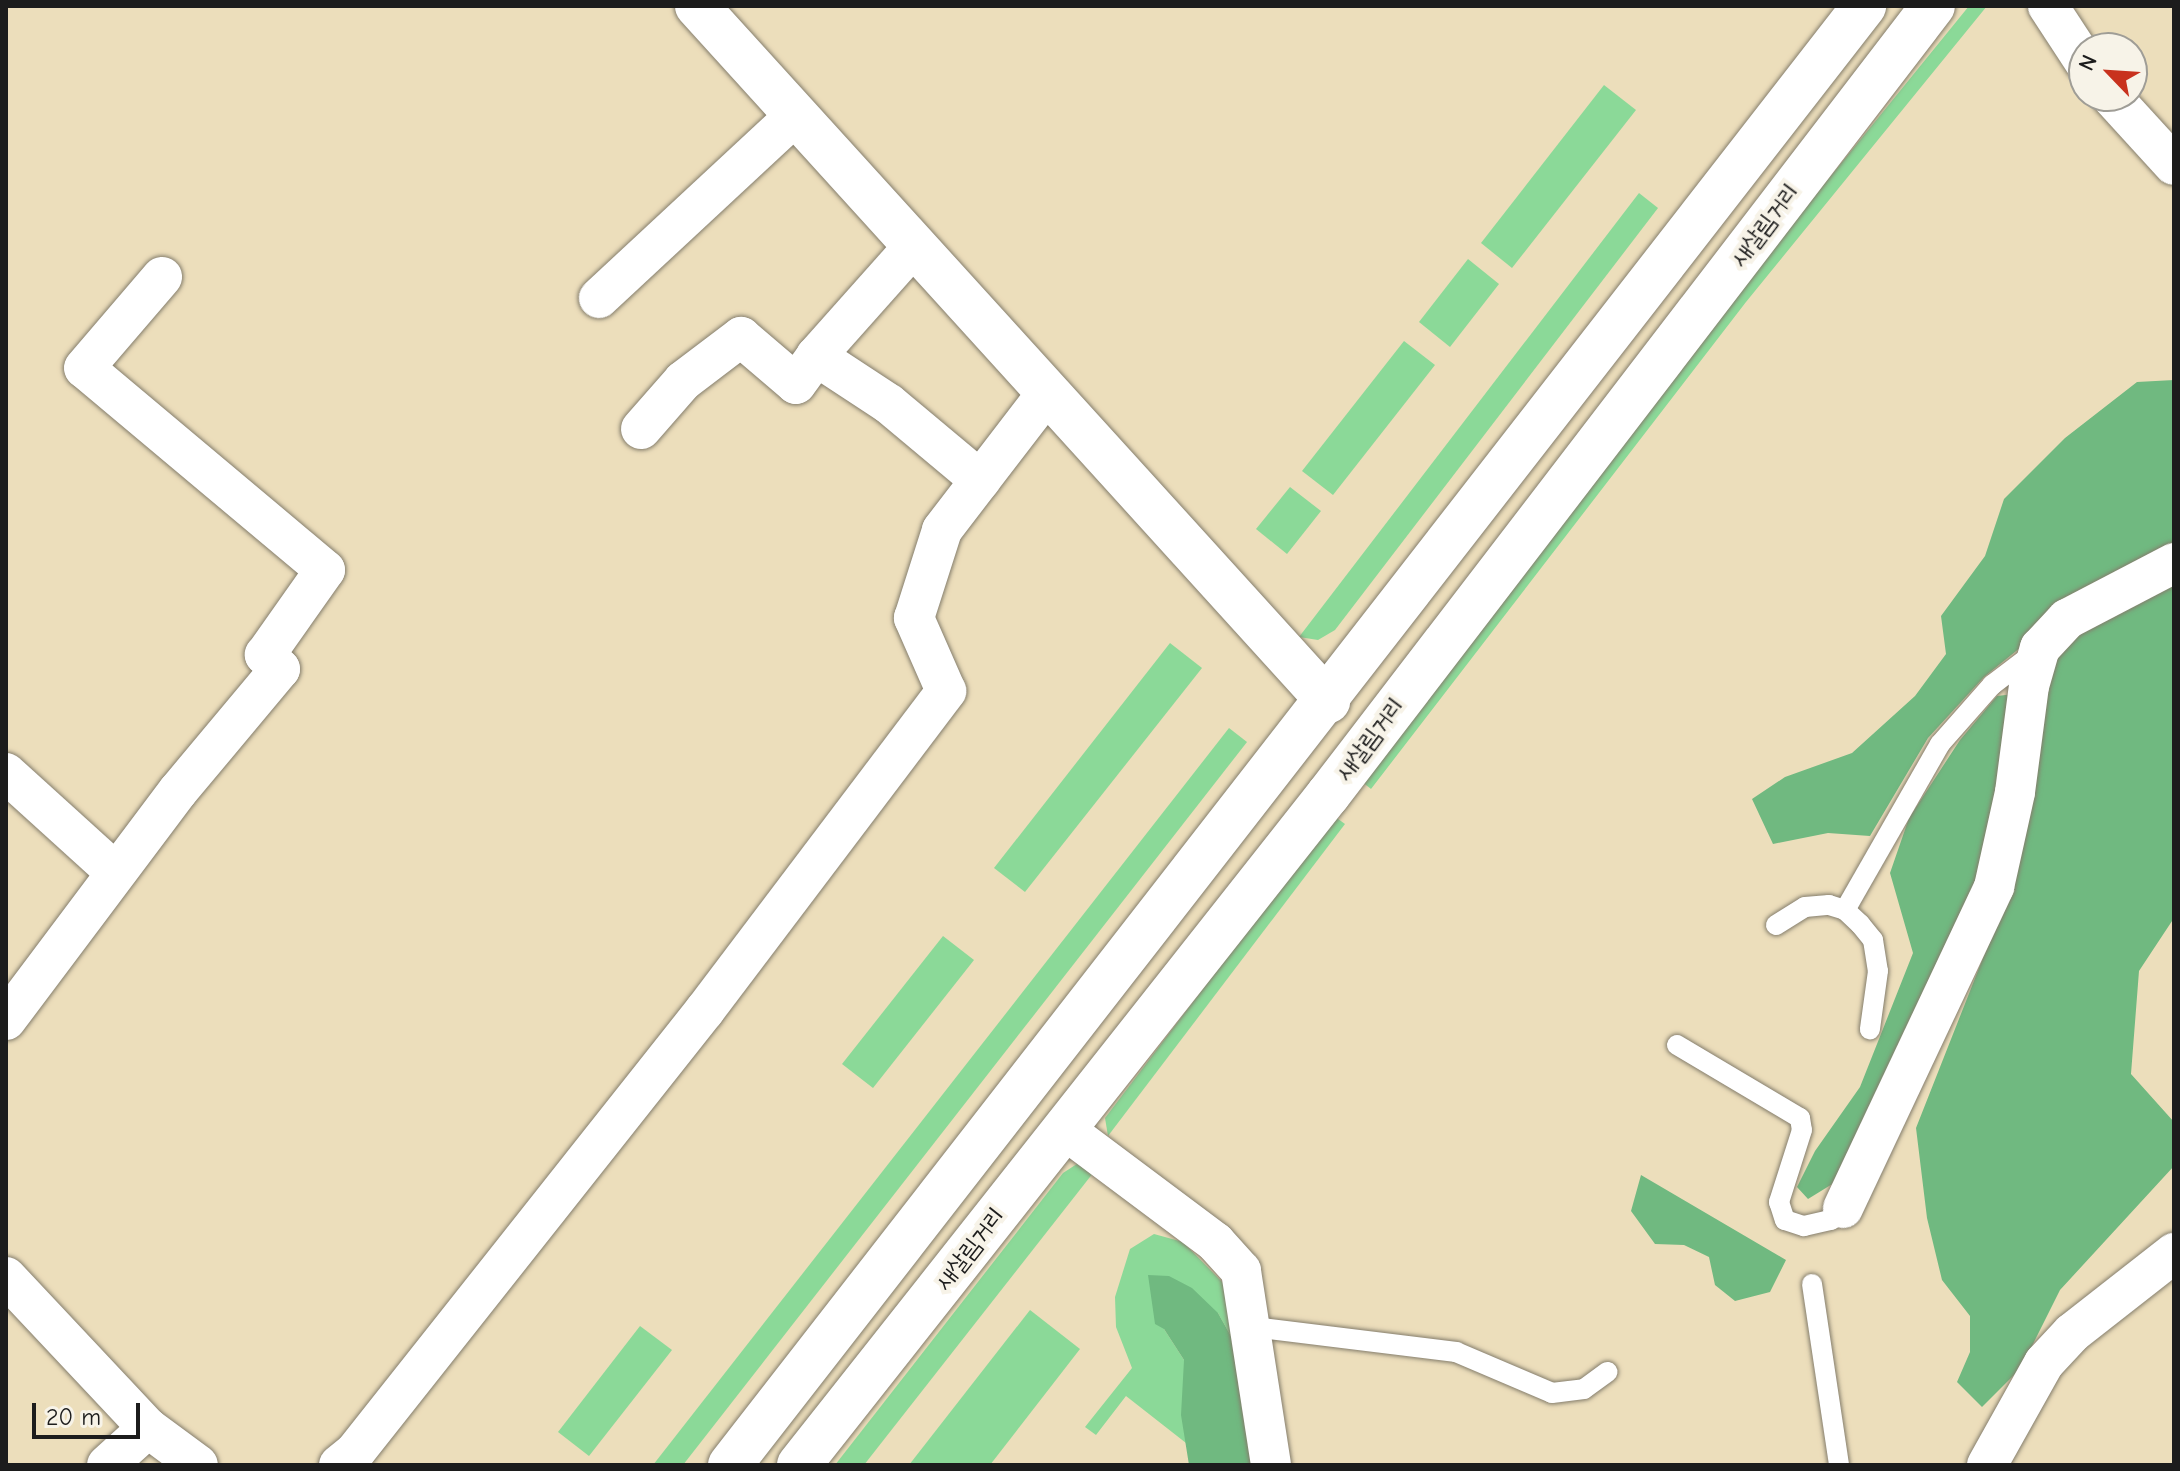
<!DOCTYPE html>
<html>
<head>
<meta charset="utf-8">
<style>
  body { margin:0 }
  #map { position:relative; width:2180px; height:1471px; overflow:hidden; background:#ecdebb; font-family:"Comic Neue","Poor Story",sans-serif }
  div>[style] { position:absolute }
  .green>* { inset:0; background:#8bd998 }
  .forest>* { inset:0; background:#70b980 }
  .roads { filter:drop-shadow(0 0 2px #847d6c) drop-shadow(0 0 2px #847d6c) }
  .lane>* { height:20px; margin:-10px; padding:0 10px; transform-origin:10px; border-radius:10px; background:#fff }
  .street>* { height:40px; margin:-20px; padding:0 20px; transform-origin:20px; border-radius:20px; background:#fff }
  .secondary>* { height:44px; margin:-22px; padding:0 22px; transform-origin:22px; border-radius:22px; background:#fff }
  .primary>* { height:44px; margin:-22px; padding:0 22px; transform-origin:22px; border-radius:22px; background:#fff }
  span { translate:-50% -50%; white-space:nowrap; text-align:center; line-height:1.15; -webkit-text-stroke:8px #f7f3e8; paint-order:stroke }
  .street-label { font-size:24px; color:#1c1c1c }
  .frame { position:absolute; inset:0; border:8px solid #1c1c1c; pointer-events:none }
  .north { position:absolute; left:2068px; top:32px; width:80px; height:80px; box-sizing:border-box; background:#f7f3e8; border:2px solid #9f9d96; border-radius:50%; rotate:295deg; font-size:22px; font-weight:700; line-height:32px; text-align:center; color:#1c1c1c }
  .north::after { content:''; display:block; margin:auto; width:28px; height:36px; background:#c8321e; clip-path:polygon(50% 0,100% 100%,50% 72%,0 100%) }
  .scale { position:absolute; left:32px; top:1403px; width:108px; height:36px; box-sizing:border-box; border:4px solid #1c1c1c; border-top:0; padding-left:10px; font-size:24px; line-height:28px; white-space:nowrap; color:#1c1c1c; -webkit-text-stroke:6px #f7f3e8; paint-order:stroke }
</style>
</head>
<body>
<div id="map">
  <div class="green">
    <i style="clip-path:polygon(1969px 6px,1987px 6px,1746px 302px,1371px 789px,1361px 781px,1735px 294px)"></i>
    <i style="clip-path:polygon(1604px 85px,1636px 110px,1512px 268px,1481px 243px)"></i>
    <i style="clip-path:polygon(1639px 193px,1658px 208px,1335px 630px,1318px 640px,1299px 637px)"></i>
    <i style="clip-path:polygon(1468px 259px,1499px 284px,1450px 347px,1419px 322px)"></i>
    <i style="clip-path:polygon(1404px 341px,1435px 365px,1333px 495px,1302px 471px)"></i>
    <i style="clip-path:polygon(1290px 487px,1321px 511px,1287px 554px,1256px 529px)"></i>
    <i style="clip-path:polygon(1170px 643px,1202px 668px,1025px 892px,994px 868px)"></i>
    <i style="clip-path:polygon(1229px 728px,1247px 742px,683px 1465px,653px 1465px)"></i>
    <i style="clip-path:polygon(1334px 816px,1345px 824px,1108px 1136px,1105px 1118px)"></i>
    <i style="clip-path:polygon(943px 936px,974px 960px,873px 1088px,842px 1064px)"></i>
    <i style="clip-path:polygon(1080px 1162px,1097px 1168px,864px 1465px,835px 1465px,1063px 1173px)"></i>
    <i style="clip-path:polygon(1154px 1234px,1183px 1242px,1225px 1285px,1232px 1338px,1218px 1313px,1164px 1329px,1184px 1360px,1186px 1443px,1126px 1396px,1096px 1435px,1085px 1427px,1132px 1368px,1116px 1327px,1115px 1297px,1130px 1249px)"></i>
    <i style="clip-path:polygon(1030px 1310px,1080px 1349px,990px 1465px,909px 1465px)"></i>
    <i style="clip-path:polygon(640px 1326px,672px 1350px,589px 1456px,558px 1432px)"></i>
  </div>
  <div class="forest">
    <i style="clip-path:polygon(2174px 380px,2174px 545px,2031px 639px,1984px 677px,1928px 738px,1870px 836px,1828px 833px,1773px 844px,1752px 799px,1785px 777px,1852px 753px,1915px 696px,1946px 654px,1941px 616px,1985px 556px,2004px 499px,2065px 438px,2137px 382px)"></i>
    <i style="clip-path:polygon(2174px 581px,2174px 918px,2139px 971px,2131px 1074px,2174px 1122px,2174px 1166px,2060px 1290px,2021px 1368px,1982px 1407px,1957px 1382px,1970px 1352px,1970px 1316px,1942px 1280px,1927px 1218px,1916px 1128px,1996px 925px,2048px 681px,2062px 649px,2086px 627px)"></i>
    <i style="clip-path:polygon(2014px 694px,1983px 881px,1834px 1183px,1808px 1199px,1797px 1187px,1815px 1151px,1860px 1087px,1913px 953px,1890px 873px,1909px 818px,1960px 740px,1997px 696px)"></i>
    <i style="clip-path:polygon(1641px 1175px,1786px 1260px,1770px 1292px,1735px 1301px,1715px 1285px,1709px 1257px,1684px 1245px,1655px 1244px,1631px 1211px)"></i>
    <i style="clip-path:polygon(1148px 1275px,1169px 1276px,1192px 1288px,1218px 1313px,1232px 1338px,1252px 1465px,1189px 1465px,1181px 1415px,1184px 1360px,1164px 1329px,1155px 1324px)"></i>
  </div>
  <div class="roads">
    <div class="lane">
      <i style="left:1845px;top:910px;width:191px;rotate:-60.2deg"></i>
      <i style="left:1940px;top:744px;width:79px;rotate:-48.6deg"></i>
      <i style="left:1992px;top:685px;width:53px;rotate:-37.3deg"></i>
      <i style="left:1776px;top:925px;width:34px;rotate:-32deg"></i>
      <i style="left:1805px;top:907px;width:24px;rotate:-5deg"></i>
      <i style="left:1829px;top:905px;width:17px;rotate:17deg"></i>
      <i style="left:1845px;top:910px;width:21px;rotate:43deg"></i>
      <i style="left:1860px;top:924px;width:21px;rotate:51deg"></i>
      <i style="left:1873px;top:940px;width:31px;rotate:81deg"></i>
      <i style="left:1878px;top:971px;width:59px;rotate:97.9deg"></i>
      <i style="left:1677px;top:1045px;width:143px;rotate:30.7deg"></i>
      <i style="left:1800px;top:1118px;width:12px;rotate:81deg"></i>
      <i style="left:1802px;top:1130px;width:76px;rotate:107.7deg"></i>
      <i style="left:1779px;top:1202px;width:19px;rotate:72deg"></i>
      <i style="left:1785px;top:1220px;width:20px;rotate:18deg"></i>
      <i style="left:1804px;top:1226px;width:28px;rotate:-13deg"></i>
      <i style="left:1831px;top:1220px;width:17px;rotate:-45deg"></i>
      <i style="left:1812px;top:1284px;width:183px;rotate:81.5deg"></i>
      <i style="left:1253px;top:1327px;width:205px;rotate:7deg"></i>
      <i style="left:1456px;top:1352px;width:104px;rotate:23.1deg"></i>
      <i style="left:1552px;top:1393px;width:32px;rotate:-7deg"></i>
      <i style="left:1584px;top:1389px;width:29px;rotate:-36deg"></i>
    </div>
    <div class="street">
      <i style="left:2048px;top:6px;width:66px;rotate:56.8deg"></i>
      <i style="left:2111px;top:96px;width:93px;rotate:47.6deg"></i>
      <i style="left:599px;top:298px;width:267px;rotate:-42.9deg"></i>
      <i style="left:816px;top:356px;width:147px;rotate:-48.3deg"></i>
      <i style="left:641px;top:429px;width:64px;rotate:-48.8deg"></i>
      <i style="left:683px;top:381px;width:73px;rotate:-37.2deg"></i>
      <i style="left:741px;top:337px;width:72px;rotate:40.5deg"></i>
      <i style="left:796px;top:384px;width:34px;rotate:-54deg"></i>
      <i style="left:816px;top:356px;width:87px;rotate:33.3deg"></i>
      <i style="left:889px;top:404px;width:119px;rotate:39.9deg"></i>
      <i style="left:6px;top:773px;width:147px;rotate:42.2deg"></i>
      <i style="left:6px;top:1020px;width:286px;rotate:-53.1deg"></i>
      <i style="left:178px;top:791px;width:159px;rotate:-50.1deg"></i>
      <i style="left:280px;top:669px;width:21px;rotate:-137deg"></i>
      <i style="left:265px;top:655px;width:104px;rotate:-54.8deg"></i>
      <i style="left:325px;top:570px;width:314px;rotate:-140deg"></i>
      <i style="left:84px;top:368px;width:120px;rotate:-49.4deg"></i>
      <i style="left:1064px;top:1129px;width:189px;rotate:36.8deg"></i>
      <i style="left:1215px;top:1242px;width:39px;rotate:48deg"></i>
      <i style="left:1241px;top:1271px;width:196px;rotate:81.2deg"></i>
      <i style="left:1843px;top:1208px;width:355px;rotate:-64.8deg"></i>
      <i style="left:1994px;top:887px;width:97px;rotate:-77.5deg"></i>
      <i style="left:2015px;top:792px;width:107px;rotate:-82.5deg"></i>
      <i style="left:2029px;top:686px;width:40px;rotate:-74deg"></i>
      <i style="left:2040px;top:648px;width:40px;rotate:-47deg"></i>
      <i style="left:2067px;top:619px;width:121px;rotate:-27.6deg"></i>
      <i style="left:6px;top:1277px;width:207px;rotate:46.8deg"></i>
      <i style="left:107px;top:1465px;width:55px;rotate:-42.1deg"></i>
      <i style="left:148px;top:1428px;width:62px;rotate:36.5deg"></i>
      <i style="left:339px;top:1465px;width:21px;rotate:-39deg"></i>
      <i style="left:355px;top:1452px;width:564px;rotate:-51.63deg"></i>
      <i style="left:705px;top:1010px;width:400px;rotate:-52.9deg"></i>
      <i style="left:946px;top:691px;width:80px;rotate:-113.7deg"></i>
      <i style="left:914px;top:618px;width:92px;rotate:-72.3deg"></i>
      <i style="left:942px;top:530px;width:174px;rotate:-52.5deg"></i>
      <i style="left:1987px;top:1465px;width:117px;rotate:-60.8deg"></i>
      <i style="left:2044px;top:1363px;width:41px;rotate:-47deg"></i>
      <i style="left:2072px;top:1333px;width:130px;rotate:-38.1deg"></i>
    </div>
    <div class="secondary">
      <i style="left:697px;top:6px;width:939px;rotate:47.76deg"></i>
    </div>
    <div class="primary">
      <i style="left:730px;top:1465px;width:1848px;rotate:-52.14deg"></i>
      <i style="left:799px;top:1465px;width:854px;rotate:-51.71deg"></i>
      <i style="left:1328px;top:795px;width:994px;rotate:-52.52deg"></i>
    </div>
  </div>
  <div class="street-label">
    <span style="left:1765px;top:225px;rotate:-53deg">새살림거리</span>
    <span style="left:1370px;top:739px;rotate:-53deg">새살림거리</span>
    <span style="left:970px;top:1249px;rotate:-52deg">새살림거리</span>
  </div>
  <div class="frame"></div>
  <div class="north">N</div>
  <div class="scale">20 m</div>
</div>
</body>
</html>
